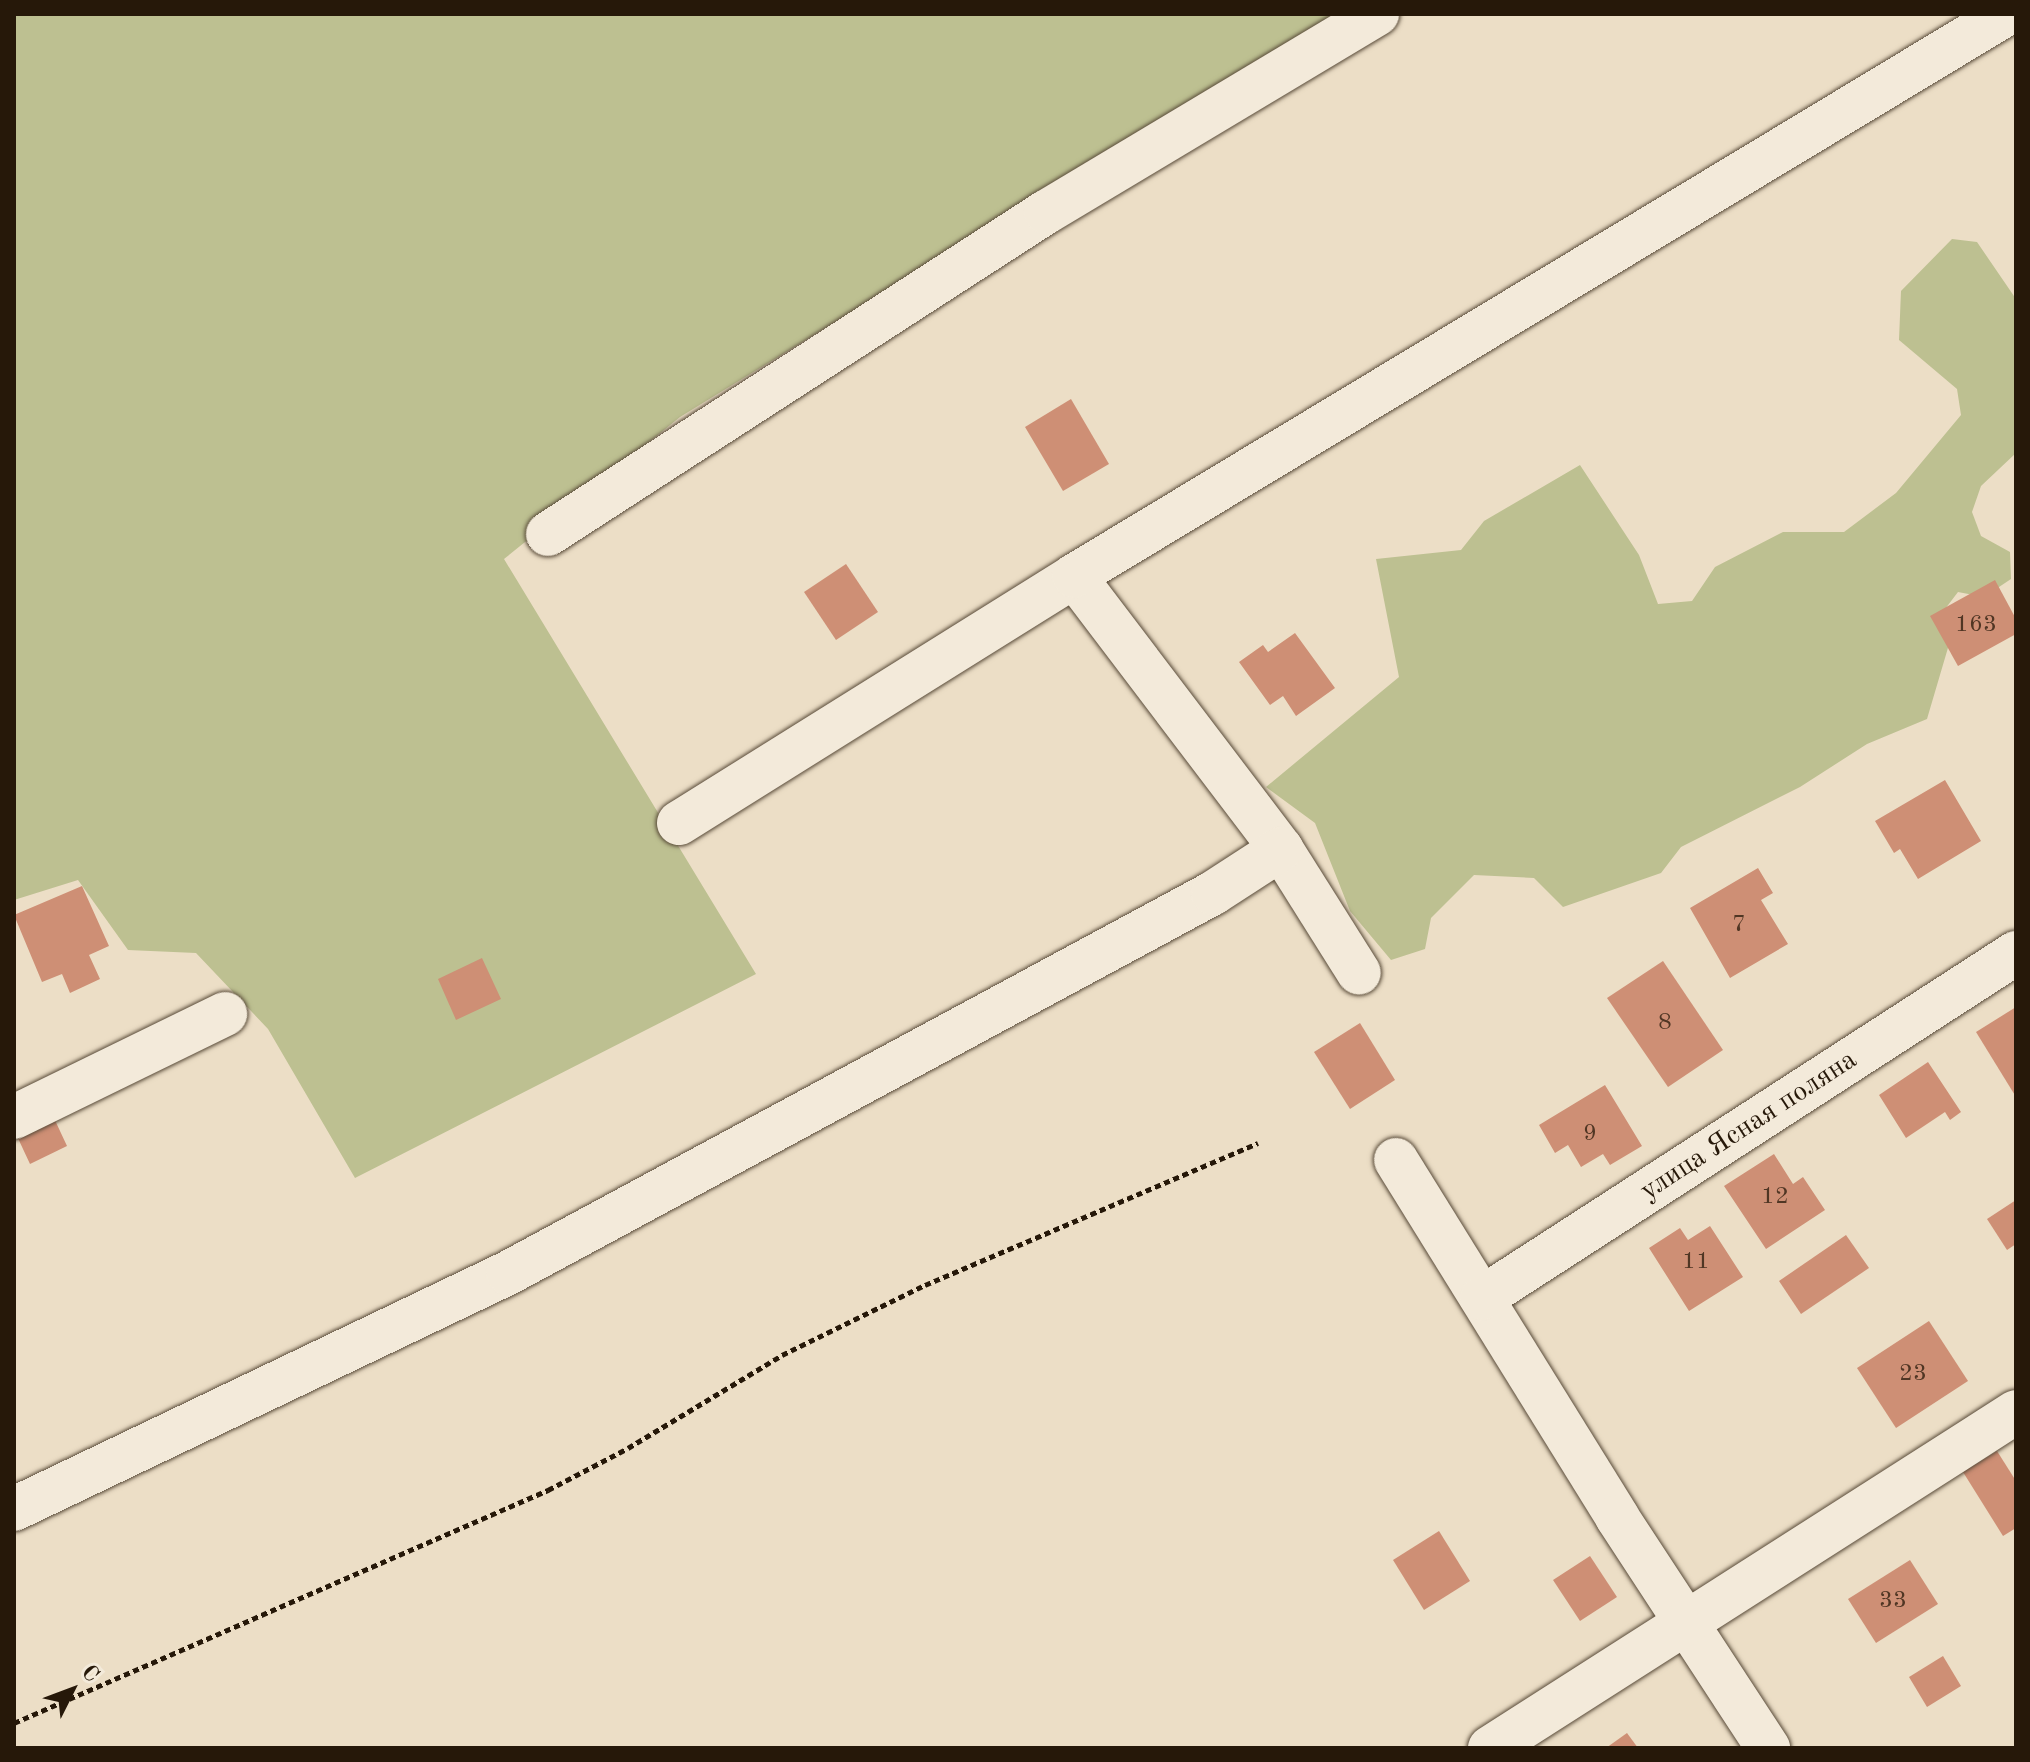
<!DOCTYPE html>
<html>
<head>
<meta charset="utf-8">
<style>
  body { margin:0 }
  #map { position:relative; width:2030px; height:1762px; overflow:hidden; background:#ecdec6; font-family:"Old Standard TT",serif }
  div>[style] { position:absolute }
  .green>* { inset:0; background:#bdc091 }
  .building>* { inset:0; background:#ce8f75 }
  .path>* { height:5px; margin-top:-2.5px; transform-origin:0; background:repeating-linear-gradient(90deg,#261809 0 6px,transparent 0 10px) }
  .roads { filter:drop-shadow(0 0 2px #584a38) drop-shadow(0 0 2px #584a38) }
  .minor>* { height:44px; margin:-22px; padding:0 22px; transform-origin:22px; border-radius:22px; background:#f3eada }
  span { translate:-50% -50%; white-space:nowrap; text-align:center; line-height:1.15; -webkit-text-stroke:6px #f3eada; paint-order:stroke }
  .number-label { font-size:24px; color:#503624 }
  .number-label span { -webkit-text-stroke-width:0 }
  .street-label { font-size:28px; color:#261809 }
  .frame { position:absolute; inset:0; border:16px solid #261809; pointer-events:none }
  .north { position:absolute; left:32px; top:1650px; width:80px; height:80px; -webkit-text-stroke:6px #f3eada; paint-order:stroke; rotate:48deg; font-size:22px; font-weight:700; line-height:32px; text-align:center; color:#261809 }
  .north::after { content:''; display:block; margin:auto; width:28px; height:36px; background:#261809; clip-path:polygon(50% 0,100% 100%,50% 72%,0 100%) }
</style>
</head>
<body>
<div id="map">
  <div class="green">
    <i style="clip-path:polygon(14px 14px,1338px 14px,680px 417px,504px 559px,756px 974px,355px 1178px,268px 1029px,196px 953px,128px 950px,78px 880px,14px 900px)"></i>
    <i style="clip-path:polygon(1952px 239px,1977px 242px,2016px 299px,2016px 453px,1981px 486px,1972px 512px,1981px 536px,2010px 552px,2011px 579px,1984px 597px,1958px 592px,1942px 613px,1950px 641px,1927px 719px,1867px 744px,1800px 787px,1681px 847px,1661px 873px,1563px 907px,1534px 878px,1474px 875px,1431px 918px,1425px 949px,1391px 960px,1350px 911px,1315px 823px,1266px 787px,1399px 677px,1376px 559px,1461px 550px,1484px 521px,1580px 465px,1639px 555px,1658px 604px,1692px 601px,1715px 567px,1783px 532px,1844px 532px,1896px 493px,1961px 415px,1957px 389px,1899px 340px,1901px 291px)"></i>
  </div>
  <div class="building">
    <i style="clip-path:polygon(1071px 399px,1109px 464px,1063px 491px,1025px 427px)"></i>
    <i style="clip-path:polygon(846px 564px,878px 612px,836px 640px,804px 592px)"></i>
    <i style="clip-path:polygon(1995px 580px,2016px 619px,2016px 634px,1958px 666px,1930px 616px)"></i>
    <i style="clip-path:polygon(1295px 633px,1335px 688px,1296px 716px,1283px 696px,1270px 705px,1239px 662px,1263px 645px,1268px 652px)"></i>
    <i style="clip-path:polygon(1945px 780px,1981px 841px,1918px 879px,1900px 849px,1894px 853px,1875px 821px)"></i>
    <i style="clip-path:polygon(1758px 868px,1773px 893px,1761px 900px,1788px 944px,1730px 978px,1690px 908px)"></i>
    <i style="clip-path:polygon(82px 886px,109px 946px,89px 955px,100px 979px,70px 993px,62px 974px,42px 982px,14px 915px)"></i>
    <i style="clip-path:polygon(482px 958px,501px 999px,456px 1020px,438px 979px)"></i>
    <i style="clip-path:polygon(1663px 961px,1723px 1050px,1668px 1087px,1607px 998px)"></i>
    <i style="clip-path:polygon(2016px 1007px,2016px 1097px,1976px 1032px)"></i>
    <i style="clip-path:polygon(1360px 1023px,1395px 1080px,1350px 1109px,1314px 1052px)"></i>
    <i style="clip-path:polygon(1928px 1062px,1961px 1112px,1950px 1120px,1945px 1112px,1906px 1138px,1879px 1095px)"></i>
    <i style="clip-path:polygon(1605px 1085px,1642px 1146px,1610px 1165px,1603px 1154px,1581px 1167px,1568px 1145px,1555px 1153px,1539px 1125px)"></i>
    <i style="clip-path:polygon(53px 1116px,67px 1146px,30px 1164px,16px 1134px)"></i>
    <i style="clip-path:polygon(1774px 1154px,1793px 1184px,1803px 1177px,1825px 1210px,1766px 1249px,1724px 1186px)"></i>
    <i style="clip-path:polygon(2016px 1200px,2016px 1244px,2007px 1250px,1987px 1219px)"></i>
    <i style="clip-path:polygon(1710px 1226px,1743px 1277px,1689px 1311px,1649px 1248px,1680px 1228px,1688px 1240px)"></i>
    <i style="clip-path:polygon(1846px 1235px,1869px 1268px,1801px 1314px,1779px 1281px)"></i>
    <i style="clip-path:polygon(1929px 1321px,1968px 1381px,1896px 1428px,1857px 1368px)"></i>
    <i style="clip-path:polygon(1997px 1451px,2016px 1481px,2016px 1528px,2003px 1536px,1963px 1472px)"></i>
    <i style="clip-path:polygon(1439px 1531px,1470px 1581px,1424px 1610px,1393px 1560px)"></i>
    <i style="clip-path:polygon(1590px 1556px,1617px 1597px,1580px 1621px,1553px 1580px)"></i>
    <i style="clip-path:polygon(1910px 1560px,1938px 1604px,1876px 1643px,1848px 1599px)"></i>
    <i style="clip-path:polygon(1943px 1656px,1961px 1686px,1927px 1707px,1909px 1677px)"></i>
    <i style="clip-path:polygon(1627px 1733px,1638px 1748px,1606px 1748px)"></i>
  </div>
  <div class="path">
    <i style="left:14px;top:1723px;width:583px;rotate:-23.57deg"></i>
    <i style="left:548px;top:1490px;width:90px;rotate:-27.7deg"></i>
    <i style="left:628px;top:1448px;width:180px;rotate:-31.1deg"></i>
    <i style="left:782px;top:1355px;width:159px;rotate:-26.1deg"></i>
    <i style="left:925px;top:1285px;width:362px;rotate:-23.1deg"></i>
  </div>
  <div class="roads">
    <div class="minor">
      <i style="left:548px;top:534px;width:593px;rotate:-32.89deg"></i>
      <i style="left:1046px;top:212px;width:386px;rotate:-30.9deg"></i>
      <i style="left:1074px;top:576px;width:343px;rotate:52.8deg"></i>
      <i style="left:1281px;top:849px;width:146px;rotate:57.8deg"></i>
      <i style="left:679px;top:823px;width:466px;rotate:-32deg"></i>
      <i style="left:1074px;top:576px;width:1088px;rotate:-31.09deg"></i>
      <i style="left:14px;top:1117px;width:235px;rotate:-26deg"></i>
      <i style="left:1396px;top:1160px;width:420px;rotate:58.2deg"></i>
      <i style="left:1617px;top:1517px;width:276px;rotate:56.8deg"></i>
      <i style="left:1482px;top:1298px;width:636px;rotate:-32.87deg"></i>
      <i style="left:14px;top:1509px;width:547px;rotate:-25.54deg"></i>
      <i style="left:508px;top:1273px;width:801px;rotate:-28.32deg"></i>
      <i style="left:1213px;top:893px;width:81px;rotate:-32.9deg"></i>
      <i style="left:1490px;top:1748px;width:624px;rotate:-32.57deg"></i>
    </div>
  </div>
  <div class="number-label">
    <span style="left:1976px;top:626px">163</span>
    <span style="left:1739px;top:926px">7</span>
    <span style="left:1665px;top:1024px">8</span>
    <span style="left:1590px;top:1135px">9</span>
    <span style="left:1775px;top:1198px">12</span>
    <span style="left:1696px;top:1263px">11</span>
    <span style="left:1913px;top:1375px">23</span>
    <span style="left:1893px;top:1602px">33</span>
  </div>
  <div class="street-label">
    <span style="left:1749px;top:1126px;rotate:-33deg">улица Ясная поляна</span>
  </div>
  <div class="frame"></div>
  <div class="north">С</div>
</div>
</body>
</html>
